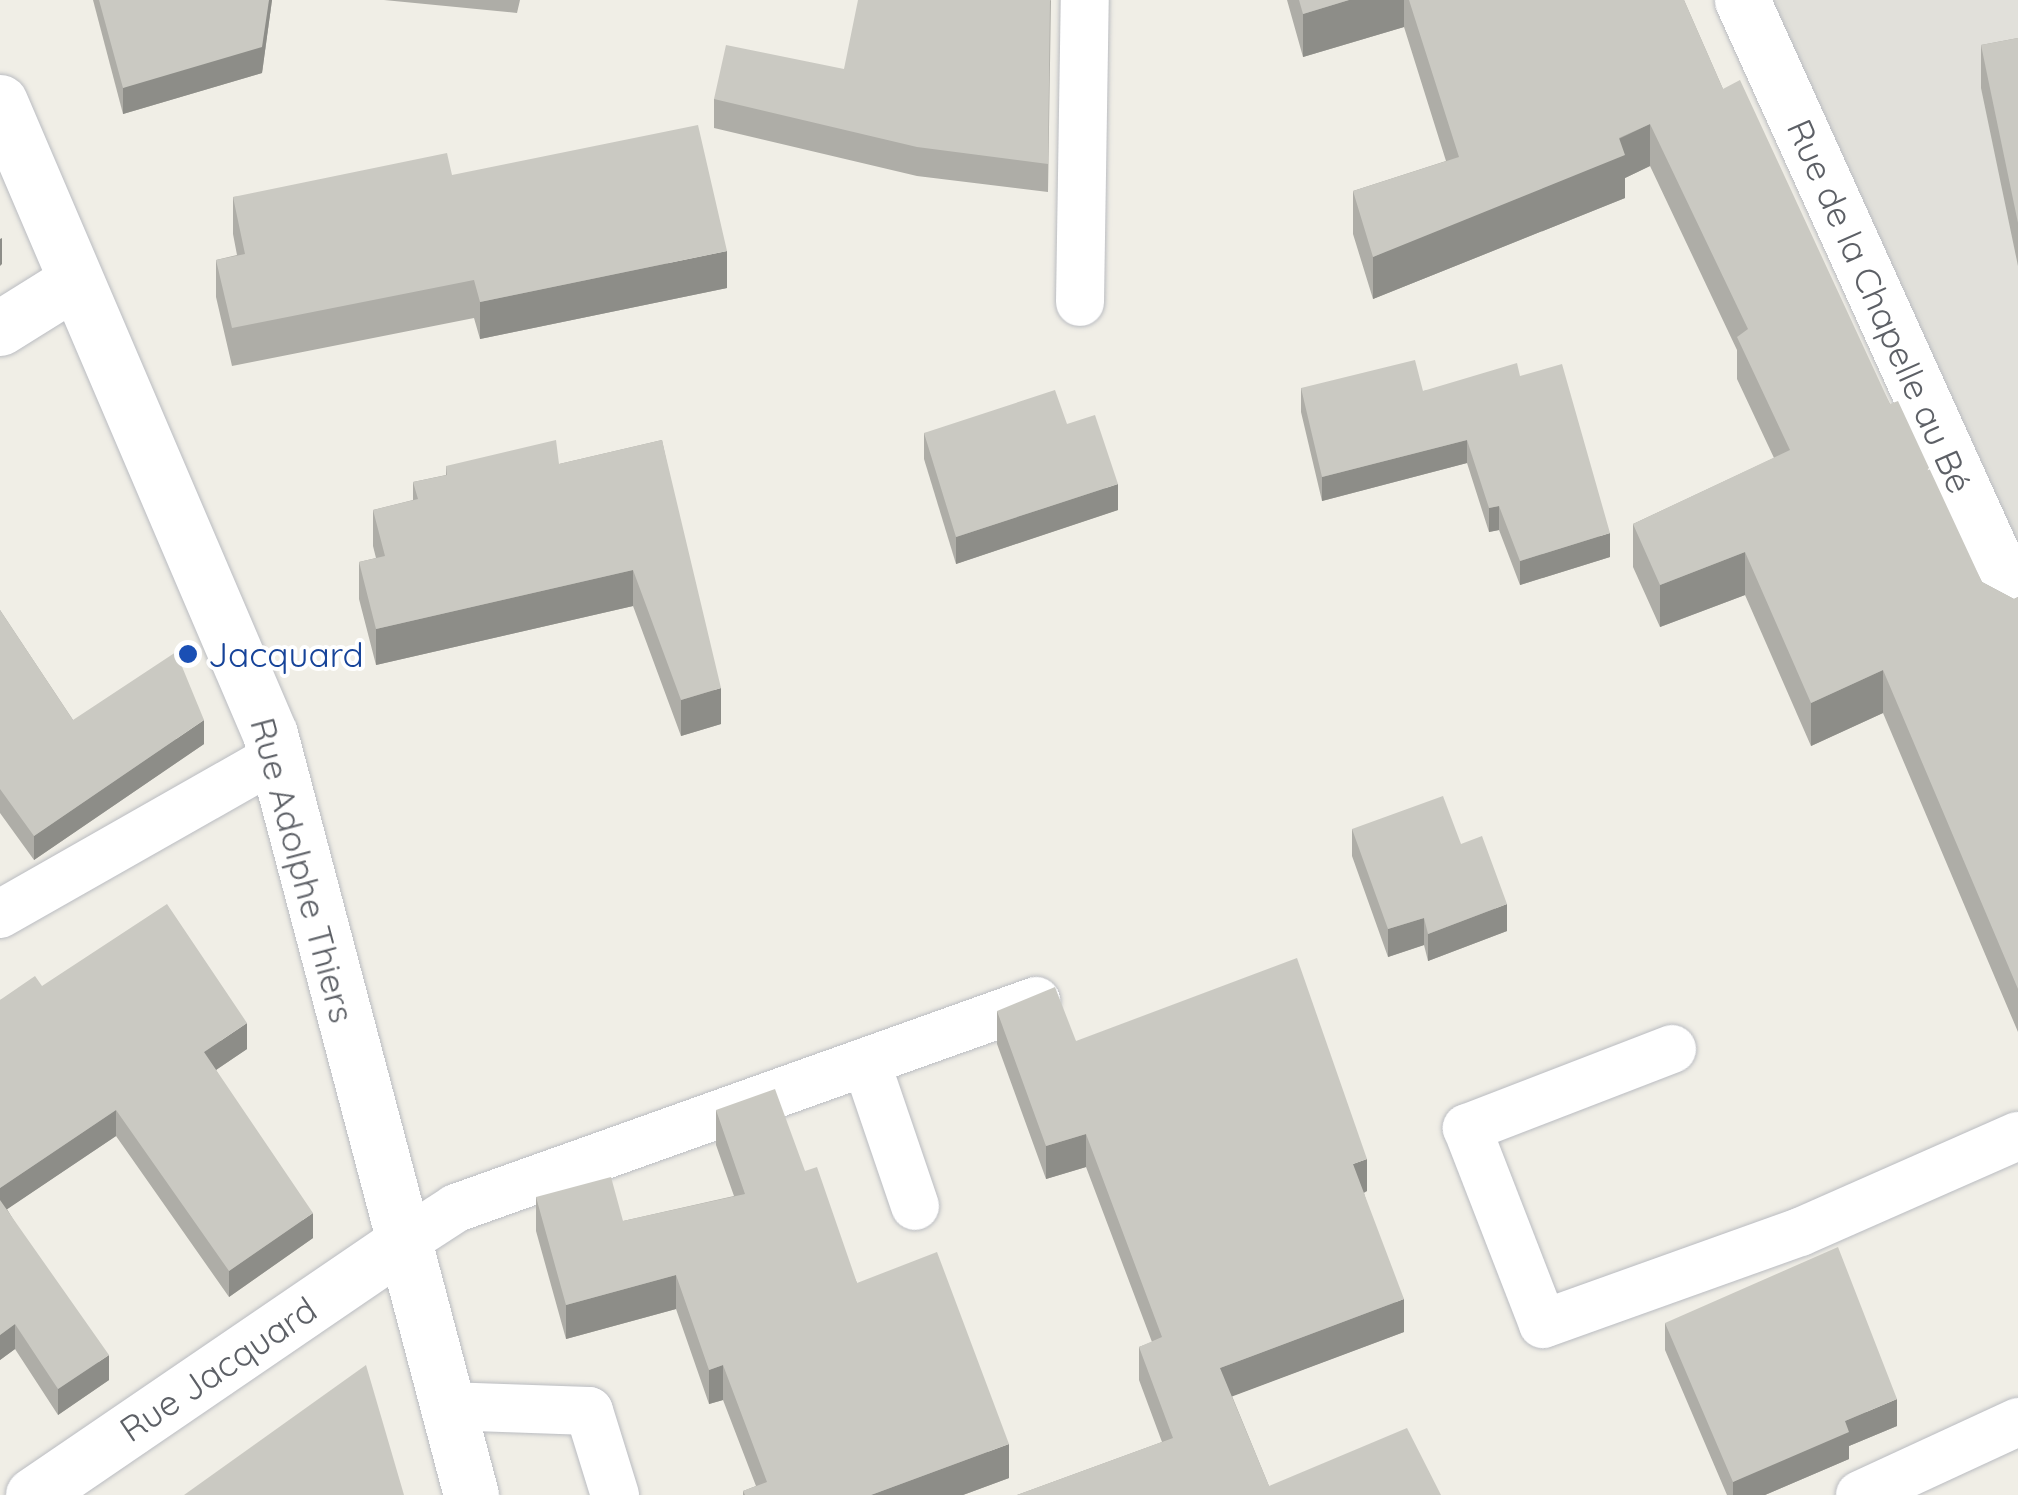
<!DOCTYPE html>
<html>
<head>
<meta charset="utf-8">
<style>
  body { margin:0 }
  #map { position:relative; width:2018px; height:1495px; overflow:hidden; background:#f0eee6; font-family:Quicksand,sans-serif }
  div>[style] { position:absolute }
  .industrial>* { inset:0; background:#e1e0da }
  .roads { filter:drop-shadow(0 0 2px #babcc1) drop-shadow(0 0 2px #babcc1) }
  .lane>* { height:48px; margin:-24px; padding:0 24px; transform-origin:24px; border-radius:24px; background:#fff }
  .street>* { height:55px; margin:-27.5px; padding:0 27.5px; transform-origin:27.5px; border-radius:27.5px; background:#fff }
  .wall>* { inset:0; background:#aeada7 }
  .shaded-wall>* { inset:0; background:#8d8d88 }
  .building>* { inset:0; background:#cac9c2 }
  .dots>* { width:28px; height:28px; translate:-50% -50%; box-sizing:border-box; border:5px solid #fff; border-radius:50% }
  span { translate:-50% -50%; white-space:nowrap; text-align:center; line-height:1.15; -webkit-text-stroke:8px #fff; paint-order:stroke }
  .street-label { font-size:35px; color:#5d6066 }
  .transit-label { font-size:35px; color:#164399 }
  .left { translate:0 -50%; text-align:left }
</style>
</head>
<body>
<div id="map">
  <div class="industrial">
    <i style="clip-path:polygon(1750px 0,2018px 0,2018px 579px)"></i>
  </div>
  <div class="roads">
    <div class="lane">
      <i style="left:1080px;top:302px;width:302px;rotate:-89.1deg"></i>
      <i style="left:0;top:914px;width:318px;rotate:-29.6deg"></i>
      <i style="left:1672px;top:1049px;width:220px;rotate:158.9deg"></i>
      <i style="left:1467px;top:1128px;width:210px;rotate:68.8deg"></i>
      <i style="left:1543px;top:1324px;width:273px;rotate:-19.7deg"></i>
      <i style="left:1800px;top:1232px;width:238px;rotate:-23.8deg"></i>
      <i style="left:866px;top:1062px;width:152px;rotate:71.2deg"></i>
      <i style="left:402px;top:1243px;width:64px;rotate:-32.9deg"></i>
      <i style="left:456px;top:1208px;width:616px;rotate:-19.64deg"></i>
      <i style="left:446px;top:1406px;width:143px;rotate:2deg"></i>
      <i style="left:589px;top:1411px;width:88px;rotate:72.8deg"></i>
      <i style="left:1860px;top:1495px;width:174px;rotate:-24.8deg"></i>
    </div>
    <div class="street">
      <i style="left:1742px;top:0;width:670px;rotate:65.69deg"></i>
      <i style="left:0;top:102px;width:687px;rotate:66.87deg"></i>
      <i style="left:270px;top:734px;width:787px;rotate:75.2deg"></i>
      <i style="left:0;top:328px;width:85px;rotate:-32deg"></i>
      <i style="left:33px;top:1495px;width:447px;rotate:-34.3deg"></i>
    </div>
  </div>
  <div class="wall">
    <i style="clip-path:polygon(93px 0,272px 0,262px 73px,123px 114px)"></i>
    <i style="clip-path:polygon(384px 0,520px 0,517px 13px)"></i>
    <i style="clip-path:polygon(1051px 0,1048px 192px,917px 176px,714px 128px,714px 99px,844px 69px)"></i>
    <i style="clip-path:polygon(1287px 0,1684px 0,1723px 89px,1890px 404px,1982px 582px,2014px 599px,2018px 597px,2018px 1032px,1883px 713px,1811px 746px,1745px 595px,1660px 627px,1633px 567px,1633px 524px,1774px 458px,1737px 379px,1737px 350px,1650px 166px,1625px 178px,1625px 198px,1373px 299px,1353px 234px,1353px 191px,1446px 161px,1404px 27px,1303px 57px)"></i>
    <i style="clip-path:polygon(2018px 38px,2018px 266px,1981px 88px,1981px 45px)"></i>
    <i style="clip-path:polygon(452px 175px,727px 288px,480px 339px,474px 318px,232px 366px,216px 297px,216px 260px,237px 255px,233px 234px,233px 197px)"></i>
    <i style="clip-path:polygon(1520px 376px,1610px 557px,1520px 585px,1499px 530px,1489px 532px,1467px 463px,1322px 501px,1301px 412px,1301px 388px,1423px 391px)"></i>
    <i style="clip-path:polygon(1067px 424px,1118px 510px,956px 564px,924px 459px,924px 433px)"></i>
    <i style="clip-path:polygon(662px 440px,721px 724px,681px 736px,633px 606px,376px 665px,359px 599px,359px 562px,376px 558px,373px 546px,373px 510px,413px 500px,413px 482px,446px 475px,446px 466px,559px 464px)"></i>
    <i style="clip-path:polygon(0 610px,73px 720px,204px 744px,34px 860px,0 813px)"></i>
    <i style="clip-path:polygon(1352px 829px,1461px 844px,1507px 931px,1428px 961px,1424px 945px,1388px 957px,1352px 856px)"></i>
    <i style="clip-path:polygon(42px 986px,247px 1049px,216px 1070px,313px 1238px,229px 1297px,116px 1136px,7px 1209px,109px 1380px,58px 1415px,15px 1349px,0 1360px,0 1000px)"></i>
    <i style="clip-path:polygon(997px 1011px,1076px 1041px,1367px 1191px,1364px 1193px,1404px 1332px,1232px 1396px,1269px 1486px,1441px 1495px,1017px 1495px,1162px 1442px,1139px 1380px,1139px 1347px,1152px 1342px,1086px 1167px,1046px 1179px,997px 1044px)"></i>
    <i style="clip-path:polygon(716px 1110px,805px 1171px,857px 1283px,1009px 1478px,963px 1495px,743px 1495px,743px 1491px,756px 1486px,723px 1400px,709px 1404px,676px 1309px,566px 1339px,536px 1231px,536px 1197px,623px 1221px,734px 1196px,716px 1145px)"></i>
    <i style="clip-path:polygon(1665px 1323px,1897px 1426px,1849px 1446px,1849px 1459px,1765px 1495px,1727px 1495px,1665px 1350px)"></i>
  </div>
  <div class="shaded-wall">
    <i style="clip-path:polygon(269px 0,272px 0,262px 73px,123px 114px,123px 88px)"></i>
    <i style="clip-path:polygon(1349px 0,1404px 0,1404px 27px,1303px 57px,1303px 14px)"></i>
    <i style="clip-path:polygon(1650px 124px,1650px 166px,1625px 178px,1625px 198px,1373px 299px,1373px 257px)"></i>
    <i style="clip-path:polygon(2px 238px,2px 264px,0 266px,0 239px)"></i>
    <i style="clip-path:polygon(727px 251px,727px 288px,480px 339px,480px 302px)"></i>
    <i style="clip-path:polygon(1467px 440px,1467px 463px,1322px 501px,1322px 477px)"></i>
    <i style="clip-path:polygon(1118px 484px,1118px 510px,956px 564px,956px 537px)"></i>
    <i style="clip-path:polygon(1499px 506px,1499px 530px,1489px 532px,1489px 508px)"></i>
    <i style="clip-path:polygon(1610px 533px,1610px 557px,1520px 585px,1520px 561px)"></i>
    <i style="clip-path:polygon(1745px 552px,1745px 595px,1660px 627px,1660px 585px)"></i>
    <i style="clip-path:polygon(633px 570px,633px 606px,376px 665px,376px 629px)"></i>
    <i style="clip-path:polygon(1883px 670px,1883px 713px,1811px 746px,1811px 703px)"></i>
    <i style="clip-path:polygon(721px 688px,721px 724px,681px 736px,681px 700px)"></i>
    <i style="clip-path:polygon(204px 720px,204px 744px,34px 860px,34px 836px)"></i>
    <i style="clip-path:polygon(1507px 904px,1507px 931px,1428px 961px,1428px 934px)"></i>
    <i style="clip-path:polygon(1424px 918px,1424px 945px,1388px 957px,1388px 929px)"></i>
    <i style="clip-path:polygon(247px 1023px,247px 1049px,204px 1078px,204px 1052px)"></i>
    <i style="clip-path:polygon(116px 1110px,116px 1136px,0 1214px,0 1188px)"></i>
    <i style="clip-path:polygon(1086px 1134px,1086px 1167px,1046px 1179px,1046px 1146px)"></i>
    <i style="clip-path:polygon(1367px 1159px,1367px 1191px,1353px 1197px,1353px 1164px)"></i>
    <i style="clip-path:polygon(313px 1213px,313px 1238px,229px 1297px,229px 1271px)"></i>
    <i style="clip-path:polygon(676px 1275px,676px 1309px,566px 1339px,566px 1305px)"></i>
    <i style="clip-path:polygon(1404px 1299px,1404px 1332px,1220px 1401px,1220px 1368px)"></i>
    <i style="clip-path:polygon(15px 1324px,15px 1349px,0 1360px,0 1335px)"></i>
    <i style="clip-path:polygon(109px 1355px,109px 1380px,58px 1415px,58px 1389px)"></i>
    <i style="clip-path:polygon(723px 1365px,723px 1400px,709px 1404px,709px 1370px)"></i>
    <i style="clip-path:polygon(1897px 1399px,1897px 1426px,1849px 1446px,1849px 1459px,1765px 1495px,1733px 1495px,1733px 1482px,1845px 1421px)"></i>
    <i style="clip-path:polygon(1009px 1444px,1009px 1478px,963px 1495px,871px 1495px)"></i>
  </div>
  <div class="building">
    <i style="clip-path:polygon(99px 0,269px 0,262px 47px,123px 88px)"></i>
    <i style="clip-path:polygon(858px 0,1050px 0,1048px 164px,917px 147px,714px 99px,726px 45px,844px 69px)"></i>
    <i style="clip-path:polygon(1299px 0,1349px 0,1303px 14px)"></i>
    <i style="clip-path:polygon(1409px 0,1684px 0,1723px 89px,1740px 80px,1890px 404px,1898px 401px,1982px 582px,2014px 599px,2018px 597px,2018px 989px,1883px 670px,1811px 703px,1745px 552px,1660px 585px,1633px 524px,1790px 450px,1737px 337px,1748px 329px,1650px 124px,1619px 138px,1625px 155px,1373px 257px,1353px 191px,1459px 157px)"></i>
    <i style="clip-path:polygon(2018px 38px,2018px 223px,1981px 45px)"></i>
    <i style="clip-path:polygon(698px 125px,727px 251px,480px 302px,474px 280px,232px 328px,216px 260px,245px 254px,233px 197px,447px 153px,452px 175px)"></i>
    <i style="clip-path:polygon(1415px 360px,1423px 391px,1517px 363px,1520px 376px,1562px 364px,1610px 533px,1520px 561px,1499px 506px,1489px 508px,1467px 440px,1322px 477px,1301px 388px)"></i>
    <i style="clip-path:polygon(1055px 390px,1067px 424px,1095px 415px,1118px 484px,956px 537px,924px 433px)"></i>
    <i style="clip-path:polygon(556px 440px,559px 464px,662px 440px,721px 688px,681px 700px,633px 570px,376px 629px,359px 562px,385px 556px,373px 510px,418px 499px,413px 482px,447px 475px,446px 466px)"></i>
    <i style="clip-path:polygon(0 610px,73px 720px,176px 652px,204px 720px,34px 836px,0 789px)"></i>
    <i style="clip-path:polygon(1443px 796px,1461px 844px,1482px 836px,1507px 904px,1428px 934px,1424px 918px,1388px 929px,1352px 829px)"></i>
    <i style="clip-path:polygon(167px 904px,247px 1023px,204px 1052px,313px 1213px,229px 1271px,116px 1110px,0 1188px,0 1000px,35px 976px,42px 986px)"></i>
    <i style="clip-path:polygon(1297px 958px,1367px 1159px,1353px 1164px,1404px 1299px,1220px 1368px,1269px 1486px,1407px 1428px,1441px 1495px,1017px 1495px,1173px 1438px,1139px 1347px,1162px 1337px,1086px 1134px,1046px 1146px,997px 1011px,1055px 987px,1076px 1041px)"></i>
    <i style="clip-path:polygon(775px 1089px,805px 1171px,817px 1167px,857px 1283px,937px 1252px,1009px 1444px,871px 1495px,745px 1495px,743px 1491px,767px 1482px,723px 1365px,709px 1370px,676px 1275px,566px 1305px,536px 1197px,611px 1177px,623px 1221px,745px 1194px,716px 1110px)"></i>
    <i style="clip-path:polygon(0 1200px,109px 1355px,58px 1389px,15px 1324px,0 1335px)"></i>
    <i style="clip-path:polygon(1838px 1247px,1897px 1399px,1845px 1421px,1849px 1432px,1733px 1482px,1665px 1323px)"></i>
    <i style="clip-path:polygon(366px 1365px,404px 1495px,184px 1495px)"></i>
  </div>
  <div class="dots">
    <i style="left:188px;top:654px;background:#1a4fb4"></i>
  </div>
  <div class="street-label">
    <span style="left:1880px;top:306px;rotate:66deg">Rue de la Chapelle au Bé</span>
    <span style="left:303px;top:870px;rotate:75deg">Rue Adolphe Thiers</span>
    <span style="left:218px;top:1369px;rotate:-34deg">Rue Jacquard</span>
  </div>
  <div class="transit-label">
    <span class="left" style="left:208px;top:654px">Jacquard</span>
  </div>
</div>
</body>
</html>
